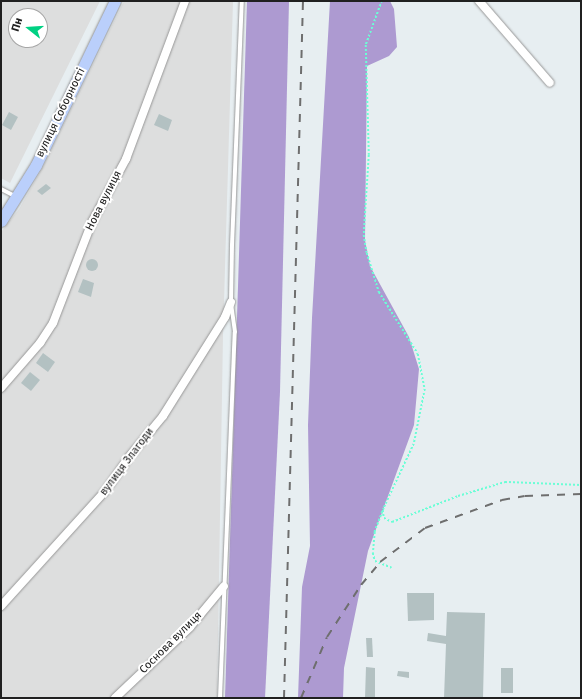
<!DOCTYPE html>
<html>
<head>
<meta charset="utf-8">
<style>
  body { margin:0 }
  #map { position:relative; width:582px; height:699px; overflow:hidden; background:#e7eef1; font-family:"Fira Sans",sans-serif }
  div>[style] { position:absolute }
  .residential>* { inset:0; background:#dddede }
  .forest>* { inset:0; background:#ad9ad1 }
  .building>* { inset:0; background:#b3c1c2 }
  .round { border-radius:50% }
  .path>* { height:1.5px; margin-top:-0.75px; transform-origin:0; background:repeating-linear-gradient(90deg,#6bfed6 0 2px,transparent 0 4px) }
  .roads { filter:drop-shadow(0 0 1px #979797) drop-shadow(0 0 1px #979797) }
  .lane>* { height:4px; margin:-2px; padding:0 2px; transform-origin:2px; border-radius:2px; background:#fff }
  .street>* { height:8px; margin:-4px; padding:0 4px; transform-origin:4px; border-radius:4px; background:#fff }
  .secondary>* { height:11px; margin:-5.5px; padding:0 5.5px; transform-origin:5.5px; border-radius:5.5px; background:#bacffb }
  .rail>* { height:2px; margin-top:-1px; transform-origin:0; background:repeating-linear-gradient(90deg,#6e6e6e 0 8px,transparent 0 16px) }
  span { translate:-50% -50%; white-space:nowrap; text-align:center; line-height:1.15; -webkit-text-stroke:4px #fff; paint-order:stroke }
  .street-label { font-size:11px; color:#202020 }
  .frame { position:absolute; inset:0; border:2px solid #202020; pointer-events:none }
  .north { position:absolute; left:8px; top:8px; width:40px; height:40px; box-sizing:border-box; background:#fff; border:1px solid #a6a6a6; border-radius:50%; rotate:287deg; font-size:11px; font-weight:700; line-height:16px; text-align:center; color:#202020 }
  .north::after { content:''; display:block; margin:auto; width:14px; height:18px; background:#00d183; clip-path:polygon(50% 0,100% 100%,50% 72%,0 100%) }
</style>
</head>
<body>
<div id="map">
  <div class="residential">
    <i style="clip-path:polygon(evenodd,1px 1px,100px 1px,10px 183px,1px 178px,1px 1px,16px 16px,40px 16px,40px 40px,16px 40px,16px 16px)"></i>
    <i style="clip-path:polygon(124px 1px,233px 1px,223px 335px,217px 698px,1px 698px,1px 232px,19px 209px,43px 167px)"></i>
  </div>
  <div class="forest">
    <i style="clip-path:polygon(247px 1px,289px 1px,280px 392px,265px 698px,225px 698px)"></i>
    <i style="clip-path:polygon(330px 1px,390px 1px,394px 9px,397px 47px,389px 56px,367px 66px,365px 240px,370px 266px,409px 337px,419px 369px,414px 425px,368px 551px,344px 668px,343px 698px,298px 698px,302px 587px,310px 546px,308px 425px,312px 318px)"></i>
  </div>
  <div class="building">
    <i style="clip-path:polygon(9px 112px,18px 117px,11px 130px,2px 125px)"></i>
    <i style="clip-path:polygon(159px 114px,172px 120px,168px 131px,154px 125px)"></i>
    <i style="clip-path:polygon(46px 184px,51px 188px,42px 195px,37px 191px)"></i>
    <i class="round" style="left:86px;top:259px;width:12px;height:12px"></i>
    <i style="clip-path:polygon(83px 279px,94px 283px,91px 297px,78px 292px)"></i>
    <i style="clip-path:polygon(43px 353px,55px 362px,48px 372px,36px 363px)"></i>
    <i style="clip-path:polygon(30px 372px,40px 380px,31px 391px,21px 383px)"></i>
    <i style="clip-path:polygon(407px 593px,434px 593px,434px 620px,408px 621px)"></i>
    <i style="clip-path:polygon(447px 612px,485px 613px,483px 698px,444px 698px,446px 644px,427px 641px,428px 633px,446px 636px)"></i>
    <i style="clip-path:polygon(366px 638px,372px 638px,373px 657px,367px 657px)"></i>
    <i style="clip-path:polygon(366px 667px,375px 668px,375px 698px,365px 698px)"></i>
    <i style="clip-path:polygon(501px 668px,513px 668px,513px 693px,501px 693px)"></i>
    <i style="clip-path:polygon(398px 671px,409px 672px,409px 678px,397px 676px)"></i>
  </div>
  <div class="path">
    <i style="left:382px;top:1px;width:47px;rotate:110deg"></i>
    <i style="left:366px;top:45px;width:110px;rotate:88.4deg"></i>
    <i style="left:369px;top:155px;width:80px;rotate:93.6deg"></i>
    <i style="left:364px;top:235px;width:18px;rotate:81deg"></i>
    <i style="left:367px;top:253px;width:41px;rotate:72.9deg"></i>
    <i style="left:379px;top:292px;width:73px;rotate:57.8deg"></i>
    <i style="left:418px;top:354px;width:36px;rotate:79deg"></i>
    <i style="left:425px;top:389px;width:56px;rotate:101.3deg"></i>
    <i style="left:414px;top:444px;width:71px;rotate:115.1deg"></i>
    <i style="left:384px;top:508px;width:26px;rotate:111deg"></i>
    <i style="left:375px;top:532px;width:21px;rotate:95deg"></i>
    <i style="left:373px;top:553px;width:8px;rotate:76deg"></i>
    <i style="left:375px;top:561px;width:18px;rotate:22deg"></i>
    <i style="left:383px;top:510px;width:8px;rotate:83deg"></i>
    <i style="left:384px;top:518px;width:9px;rotate:27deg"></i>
    <i style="left:392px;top:522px;width:71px;rotate:-21.5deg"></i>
    <i style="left:458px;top:496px;width:49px;rotate:-16.6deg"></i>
    <i style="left:505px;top:482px;width:76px;rotate:2.3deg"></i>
  </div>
  <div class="roads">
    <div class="lane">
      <i style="left:1px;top:189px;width:16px;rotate:27deg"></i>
      <i style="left:220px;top:698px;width:366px;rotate:-87.7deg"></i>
      <i style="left:235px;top:332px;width:30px;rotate:-98deg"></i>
      <i style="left:231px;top:302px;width:57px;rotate:-89deg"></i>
      <i style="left:232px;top:245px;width:244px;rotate:-87.7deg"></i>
    </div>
    <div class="street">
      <i style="left:479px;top:1px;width:108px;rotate:49.1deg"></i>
      <i style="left:1px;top:388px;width:60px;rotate:-49.1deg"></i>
      <i style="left:40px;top:343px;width:24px;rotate:-57deg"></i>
      <i style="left:53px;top:323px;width:108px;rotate:-68.9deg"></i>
      <i style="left:92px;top:222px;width:72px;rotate:-61.6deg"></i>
      <i style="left:126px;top:159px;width:169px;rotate:-69.5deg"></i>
      <i style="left:1px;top:606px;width:156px;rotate:-47.8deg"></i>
      <i style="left:106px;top:490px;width:40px;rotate:-55.1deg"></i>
      <i style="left:129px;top:457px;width:53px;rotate:-50.3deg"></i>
      <i style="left:163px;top:416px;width:117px;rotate:-57.9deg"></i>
      <i style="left:225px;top:317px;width:16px;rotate:-68deg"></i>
      <i style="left:115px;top:698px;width:103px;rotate:-43.4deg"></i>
      <i style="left:190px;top:627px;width:53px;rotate:-50.3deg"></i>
    </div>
    <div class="secondary">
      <i style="left:1px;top:221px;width:66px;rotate:-58deg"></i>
      <i style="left:36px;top:165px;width:182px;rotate:-64.3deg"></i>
    </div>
  </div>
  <div class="rail">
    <i style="left:284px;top:698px;width:697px;rotate:-88.44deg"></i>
    <i style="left:301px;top:698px;width:66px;rotate:-66.9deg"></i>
    <i style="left:327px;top:637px;width:62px;rotate:-56.8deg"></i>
    <i style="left:361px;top:585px;width:30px;rotate:-50deg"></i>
    <i style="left:380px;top:562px;width:56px;rotate:-37.1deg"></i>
    <i style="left:425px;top:528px;width:82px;rotate:-20deg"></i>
    <i style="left:502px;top:500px;width:23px;rotate:-10deg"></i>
    <i style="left:525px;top:496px;width:56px;rotate:-2deg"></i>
  </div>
  <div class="street-label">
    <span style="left:61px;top:113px;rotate:-64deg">вулиця Соборності</span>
    <span style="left:104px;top:201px;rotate:-63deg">Нова вулиця</span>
    <span style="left:127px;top:462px;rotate:-53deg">вулиця Злагоди</span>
    <span style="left:171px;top:643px;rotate:-45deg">Соснова вулиця</span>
  </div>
  <div class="frame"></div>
  <div class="north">Пн</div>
</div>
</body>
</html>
